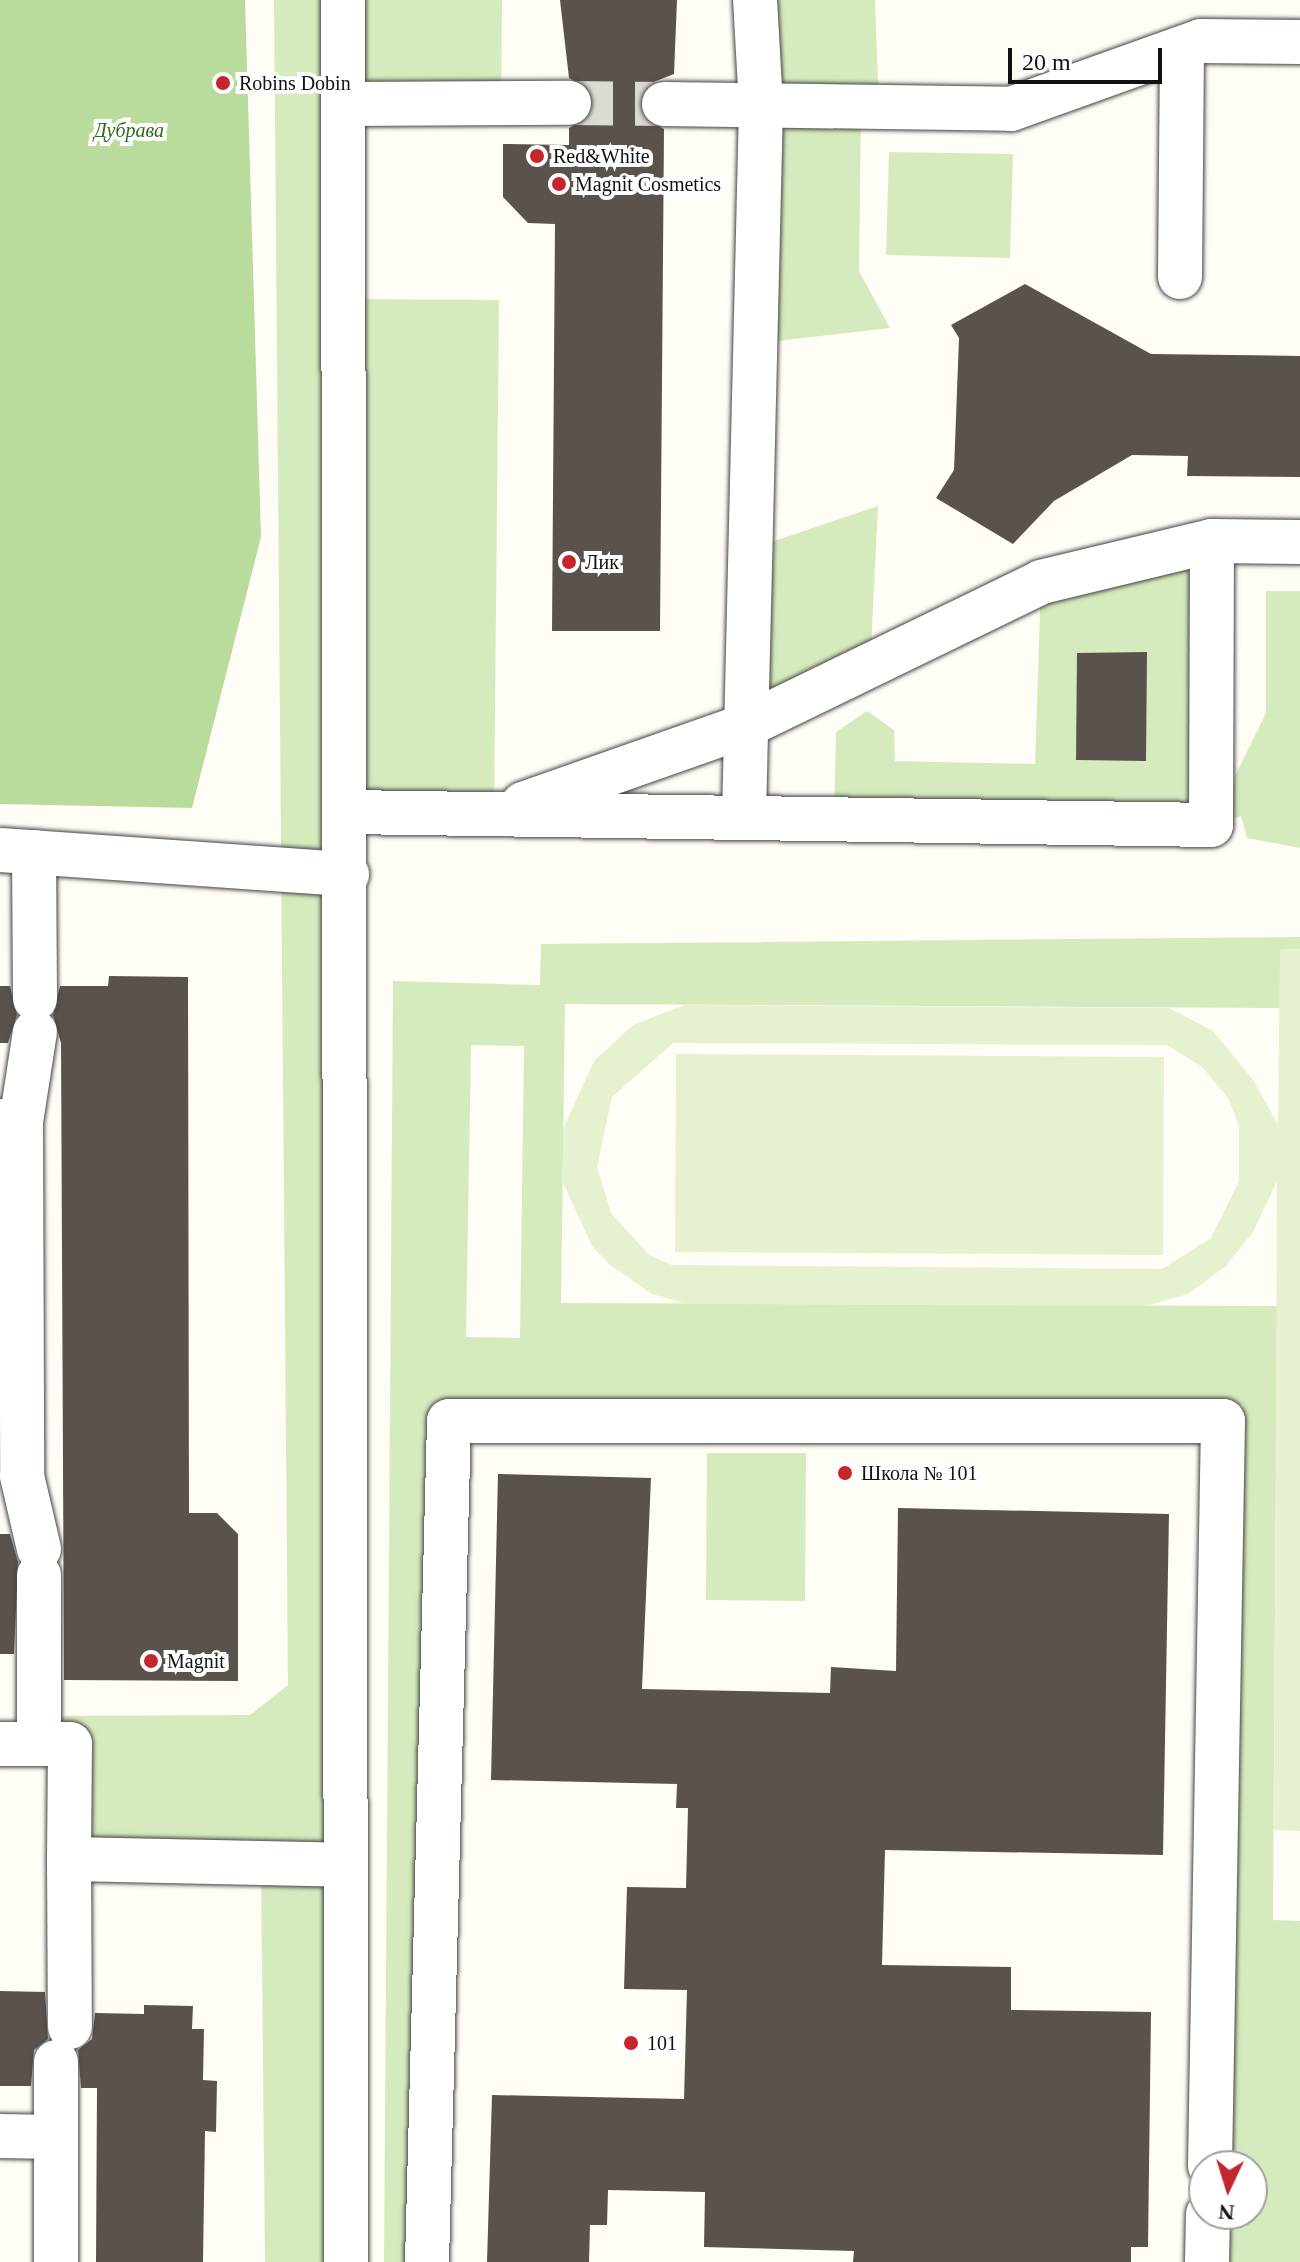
<!DOCTYPE html>
<html>
<head>
<meta charset="utf-8">
<style>
  body { margin:0 }
  #map { position:relative; width:1300px; height:2262px; overflow:hidden; background:#fffdf5; font-family:"Times New Roman",serif }
  div>[style] { position:absolute }
  .green>* { inset:0; background:#d5ebbd }
  .forest>* { inset:0; background:#b9dc9c }
  .pitch>* { inset:0; background:#e6f2cf }
  .building>* { inset:0; background:#5a524d }
  .minor-tunnel>* { height:44px; margin-top:-22px; transform-origin:0; background:repeating-linear-gradient(90deg,#dbdad3 0 44px,transparent 0 66px) }
  .roads { filter:drop-shadow(0 0 2px #444) drop-shadow(0 0 2px #444) }
  .minor>* { height:44px; margin:-22px; padding:0 22px; transform-origin:22px; border-radius:22px; background:#fff }
  .dots>* { width:22px; height:22px; translate:-50% -50%; box-sizing:border-box; border:4px solid #fff; border-radius:50% }
  span { translate:-50% -50%; white-space:nowrap; text-align:center; line-height:1.15; -webkit-text-stroke:8px #fff; paint-order:stroke }
  .poi-label { font-size:20px; color:#111 }
  .left { translate:0 -50%; text-align:left }
  .park-label { font-size:20px; color:#2f6b1f; font-style:italic }
  .north { position:absolute; left:1188px; top:2150px; width:80px; height:80px; box-sizing:border-box; background:#fff; border:2px solid #a0a0a0; border-radius:50%; rotate:184deg; font-size:22px; font-weight:700; line-height:32px; text-align:center; color:#111 }
  .north::after { content:''; display:block; margin:auto; width:28px; height:36px; background:#c4262e; clip-path:polygon(50% 0,100% 100%,50% 72%,0 100%) }
  .scale { position:absolute; left:1008px; top:48px; width:154px; height:36px; box-sizing:border-box; border:4px solid #111; border-top:0; padding-left:10px; font-size:24px; line-height:28px; white-space:nowrap; color:#111; -webkit-text-stroke:6px #fff; paint-order:stroke }
</style>
</head>
<body>
<div id="map">
  <div class="green">
    <i style="clip-path:polygon(274px 0,502px 0,501px 105px,345px 104px,343px 299px,499px 300px,494px 814px,347px 812px,346px 2262px,265px 2262px,261px 1863px,69px 1859px,39px 1716px,250px 1715px,288px 1685px)"></i>
    <i style="clip-path:polygon(755px 0,875px 0,879px 108px,861px 108px,859px 271px,890px 328px,750px 344px)"></i>
    <i style="clip-path:polygon(889px 152px,1013px 154px,1010px 258px,886px 255px)"></i>
    <i style="clip-path:polygon(878px 506px,870px 668px,745px 726px,747px 550px)"></i>
    <i style="clip-path:polygon(1212px 541px,1212px 823px,1266px 713px,1266px 591px,1300px 591px,1300px 848px,1247px 838px,1241px 816px,1211px 825px,834px 819px,836px 732px,867px 711px,894px 730px,895px 761px,1035px 764px,1041px 582px)"></i>
    <i style="clip-path:polygon(evenodd,1300px 937px,1300px 949px,1280px 950px,1280px 1008px,565px 1004px,561px 1303px,1277px 1306px,1273px 1920px,1300px 1921px,1300px 2262px,1229px 2262px,1230px 2214px,1252px 2214px,1252px 2166px,1231px 2166px,1243px 1405px,457px 1403px,406px 2262px,384px 2262px,393px 981px,540px 985px,541px 944px,1300px 937px,471px 1045px,524px 1046px,520px 1338px,466px 1337px,471px 1045px)"></i>
    <i style="clip-path:polygon(707px 1453px,806px 1453px,805px 1601px,706px 1600px)"></i>
  </div>
  <div class="forest">
    <i style="clip-path:polygon(0 0,245px 0,261px 537px,192px 808px,0 804px)"></i>
  </div>
  <div class="pitch">
    <i style="clip-path:polygon(evenodd,1300px 949px,1300px 1831px,1274px 1830px,1277px 1181px,1253px 1232px,1225px 1267px,1188px 1294px,1147px 1306px,687px 1304px,652px 1294px,610px 1265px,592px 1246px,563px 1183px,563px 1129px,594px 1061px,633px 1025px,684px 1005px,1169px 1008px,1213px 1031px,1254px 1081px,1278px 1125px,1280px 950px,1300px 949px,673px 1043px,1167px 1045px,1202px 1067px,1228px 1098px,1239px 1126px,1239px 1181px,1211px 1238px,1162px 1269px,672px 1265px,649px 1255px,611px 1213px,597px 1167px,612px 1097px,673px 1043px)"></i>
    <i style="clip-path:polygon(676px 1054px,1164px 1057px,1163px 1255px,675px 1252px)"></i>
  </div>
  <div class="building">
    <i style="clip-path:polygon(560px 0,677px 0,674px 74px,651px 83px,639px 103px,643px 117px,664px 129px,660px 631px,552px 631px,555px 224px,528px 223px,503px 197px,503px 144px,569px 145px,569px 128px,591px 115px,590px 90px,569px 78px)"></i>
    <i style="clip-path:polygon(1025px 284px,1151px 354px,1300px 356px,1300px 477px,1187px 476px,1188px 456px,1132px 455px,1054px 501px,1013px 544px,936px 498px,954px 470px,959px 338px,951px 325px)"></i>
    <i style="clip-path:polygon(1147px 652px,1146px 761px,1076px 760px,1077px 653px)"></i>
    <i style="clip-path:polygon(109px 976px,188px 977px,189px 1513px,217px 1513px,238px 1534px,238px 1681px,64px 1680px,61px 1043px,53px 1015px,60px 986px,108px 986px)"></i>
    <i style="clip-path:polygon(0 986px,10px 986px,17px 1015px,8px 1043px,0 1043px)"></i>
    <i style="clip-path:polygon(498px 1474px,651px 1478px,642px 1689px,830px 1693px,831px 1667px,896px 1671px,898px 1508px,1169px 1514px,1163px 1855px,885px 1850px,882px 1965px,1011px 1967px,1011px 2010px,1151px 2012px,1148px 2247px,1131px 2247px,1131px 2262px,853px 2262px,854px 2251px,704px 2247px,705px 2192px,608px 2190px,607px 2225px,590px 2225px,589px 2262px,487px 2262px,492px 2095px,684px 2099px,687px 1990px,624px 1989px,627px 1887px,686px 1888px,688px 1808px,676px 1808px,677px 1784px,491px 1780px)"></i>
    <i style="clip-path:polygon(0 1534px,10px 1534px,18px 1562px,14px 1654px,0 1654px)"></i>
    <i style="clip-path:polygon(0 1991px,45px 1992px,48px 2039px,34px 2050px,31px 2086px,0 2086px)"></i>
    <i style="clip-path:polygon(144px 2005px,193px 2006px,192px 2029px,204px 2029px,203px 2080px,217px 2081px,216px 2132px,205px 2131px,203px 2262px,96px 2262px,97px 2088px,81px 2088px,78px 2050px,92px 2039px,95px 2013px,144px 2014px)"></i>
  </div>
  <div class="minor-tunnel">
    <i style="left:569px;top:103px;width:95px;rotate:0.6deg"></i>
  </div>
  <div class="roads">
    <div class="minor">
      <i style="left:343px;top:0;width:2262px;rotate:89.92deg"></i>
      <i style="left:345px;top:104px;width:224px;rotate:-0.3deg"></i>
      <i style="left:664px;top:104px;width:347px;rotate:0.8deg"></i>
      <i style="left:1011px;top:109px;width:202px;rotate:-19.7deg"></i>
      <i style="left:1201px;top:41px;width:99px;rotate:0.6deg"></i>
      <i style="left:1180px;top:277px;width:227px;rotate:-89.5deg"></i>
      <i style="left:523px;top:804px;width:235px;rotate:-19.4deg"></i>
      <i style="left:745px;top:726px;width:329px;rotate:-25.9deg"></i>
      <i style="left:1041px;top:582px;width:176px;rotate:-13.5deg"></i>
      <i style="left:1212px;top:541px;width:88px;rotate:0.7deg"></i>
      <i style="left:347px;top:812px;width:864px;rotate:0.86deg"></i>
      <i style="left:1211px;top:825px;width:284px;rotate:-89.8deg"></i>
      <i style="left:744px;top:817px;width:711px;rotate:-88.63deg"></i>
      <i style="left:761px;top:106px;width:106px;rotate:-93.2deg"></i>
      <i style="left:0;top:850px;width:348px;rotate:4deg"></i>
      <i style="left:34px;top:852px;width:147px;rotate:89.6deg"></i>
      <i style="left:0;top:1121px;width:21px;rotate:3deg"></i>
      <i style="left:21px;top:1122px;width:354px;rotate:89.8deg"></i>
      <i style="left:22px;top:1476px;width:75px;rotate:76.9deg"></i>
      <i style="left:21px;top:1122px;width:91px;rotate:-81.2deg"></i>
      <i style="left:0;top:1744px;width:70px"></i>
      <i style="left:70px;top:1744px;width:115px;rotate:90.5deg"></i>
      <i style="left:69px;top:1859px;width:277px;rotate:1.2deg"></i>
      <i style="left:39px;top:1744px;width:169px;rotate:-90deg"></i>
      <i style="left:69px;top:1859px;width:168px;rotate:89.7deg"></i>
      <i style="left:0;top:2136px;width:55px;rotate:1deg"></i>
      <i style="left:56px;top:2262px;width:200px;rotate:-90deg"></i>
      <i style="left:427px;top:2262px;width:841px;rotate:-88.5deg"></i>
      <i style="left:449px;top:1421px;width:774px"></i>
      <i style="left:1223px;top:1421px;width:745px;rotate:91deg"></i>
      <i style="left:1207px;top:2262px;width:48px;rotate:-88.8deg"></i>
    </div>
  </div>
  <div class="dots">
    <i style="left:223px;top:83px;background:#c4262e"></i>
    <i style="left:537px;top:156px;background:#c4262e"></i>
    <i style="left:559px;top:184px;background:#c4262e"></i>
    <i style="left:569px;top:562px;background:#c4262e"></i>
    <i style="left:845px;top:1473px;background:#c4262e"></i>
    <i style="left:151px;top:1661px;background:#c4262e"></i>
    <i style="left:631px;top:2043px;background:#c4262e"></i>
  </div>
  <div class="poi-label">
    <span class="left" style="left:239px;top:83px">Robins Dobin</span>
    <span class="left" style="left:553px;top:156px">Red&amp;White</span>
    <span class="left" style="left:575px;top:184px">Magnit Cosmetics</span>
    <span class="left" style="left:585px;top:562px">Лик</span>
    <span class="left" style="left:861px;top:1473px">Школа № 101</span>
    <span class="left" style="left:167px;top:1661px">Magnit</span>
    <span class="left" style="left:647px;top:2043px">101</span>
  </div>
  <div class="park-label">
    <span style="left:129px;top:130px">Дубрава</span>
  </div>
  <div class="north">N</div>
  <div class="scale">20 m</div>
</div>
</body>
</html>
